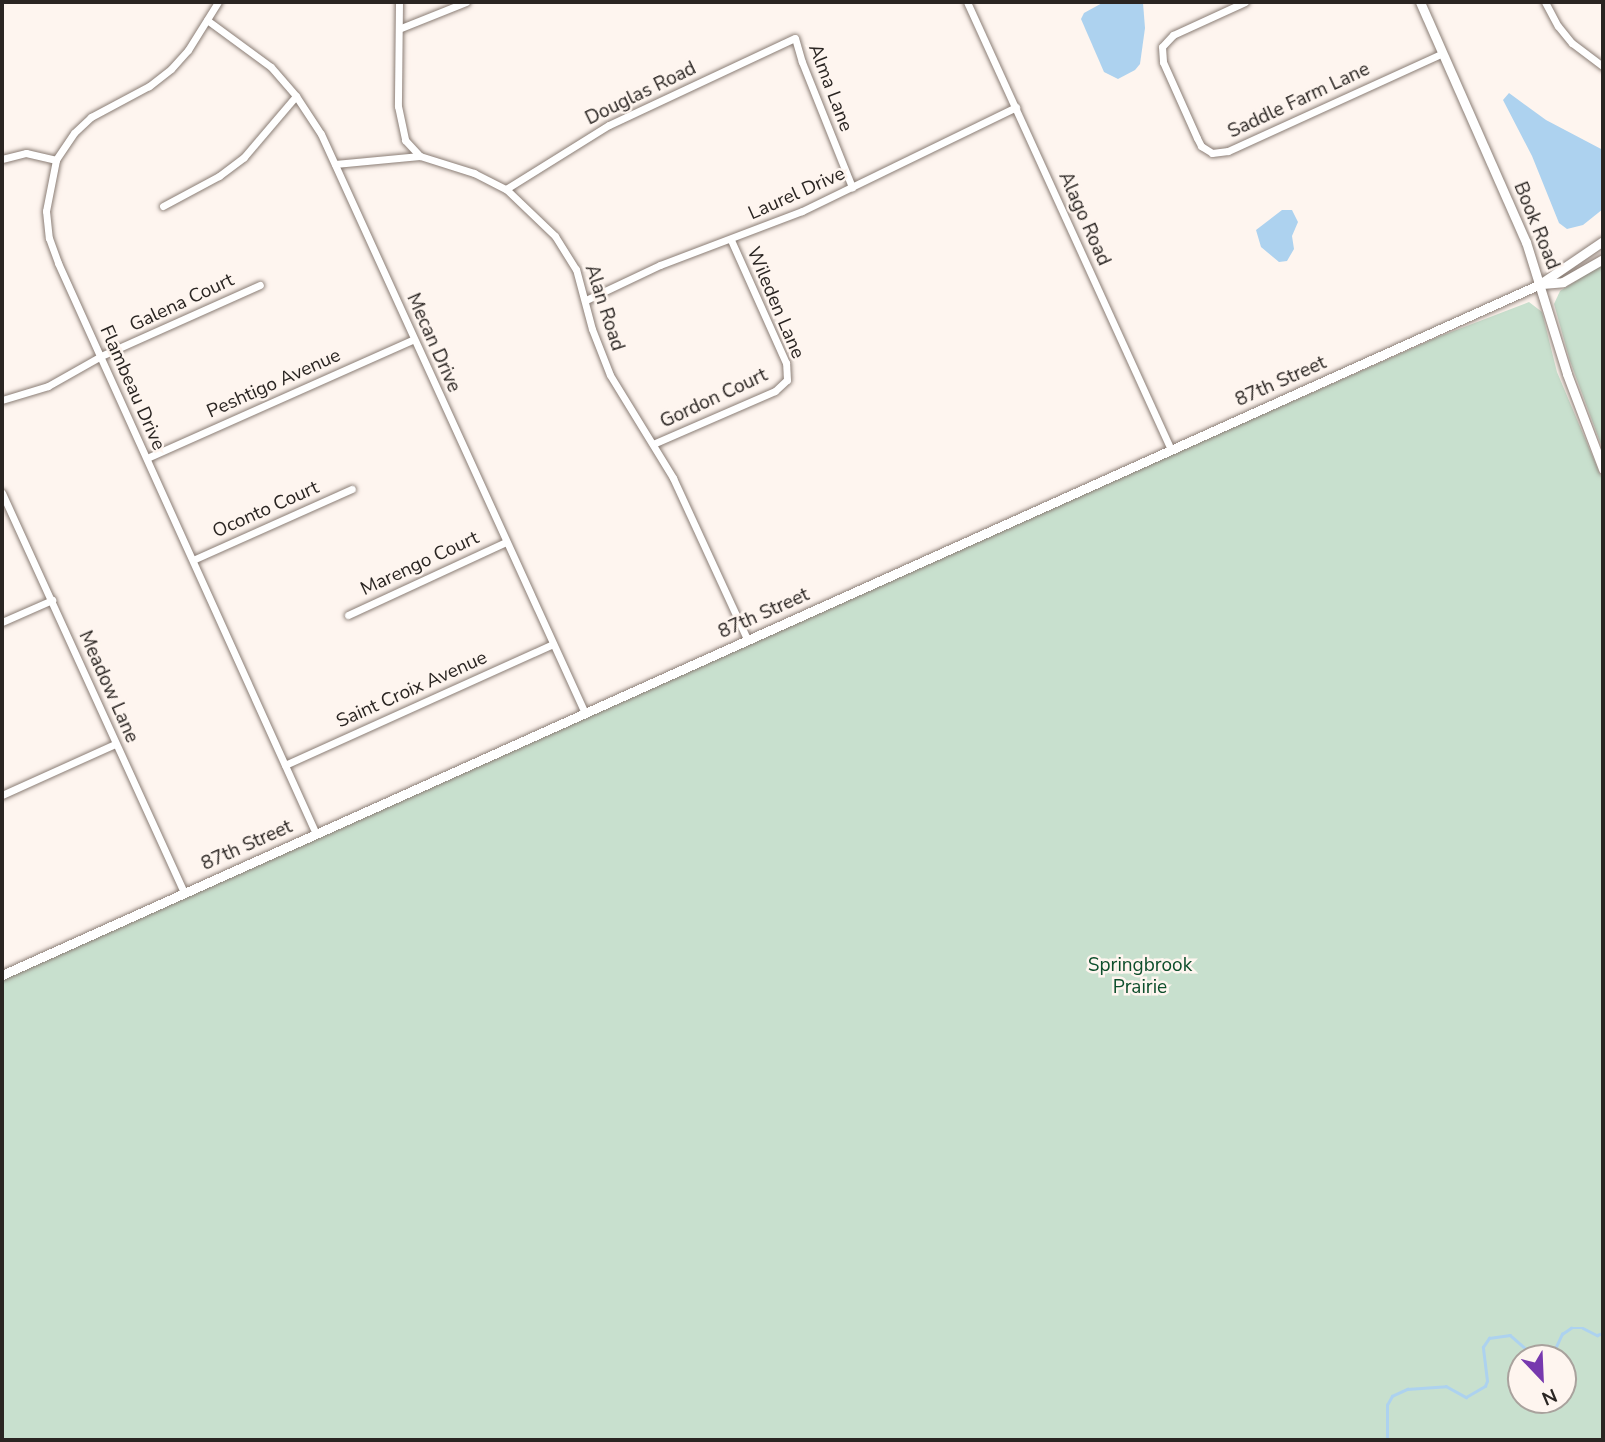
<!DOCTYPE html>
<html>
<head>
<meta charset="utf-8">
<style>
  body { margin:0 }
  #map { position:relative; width:1605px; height:1442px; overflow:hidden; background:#fef5ef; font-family:"Nunito Sans",sans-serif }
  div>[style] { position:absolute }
  .green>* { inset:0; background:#c8e0ce }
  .water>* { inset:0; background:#add2ef }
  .stream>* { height:2.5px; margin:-1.25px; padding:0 1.25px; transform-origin:1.25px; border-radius:1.25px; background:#add2ef }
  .roads { filter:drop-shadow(0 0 2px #8a7d75) drop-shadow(0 0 2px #8a7d75) }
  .minor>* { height:7px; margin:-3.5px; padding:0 3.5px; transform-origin:3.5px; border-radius:3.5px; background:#fff }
  .tertiary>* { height:9px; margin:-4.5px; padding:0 4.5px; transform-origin:4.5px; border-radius:4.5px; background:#fff }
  span { translate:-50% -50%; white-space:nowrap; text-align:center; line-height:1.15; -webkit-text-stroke:5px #fef5ef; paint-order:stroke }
  .street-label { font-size:19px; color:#2a2522 }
  .park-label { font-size:19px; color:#0d4e2b }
  .frame { position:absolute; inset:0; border:4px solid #2a2522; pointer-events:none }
  .north { position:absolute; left:1507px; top:1344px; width:70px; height:70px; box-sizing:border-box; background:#fef5ef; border:2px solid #a9a29d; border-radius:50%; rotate:157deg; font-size:19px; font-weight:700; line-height:28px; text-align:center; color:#2a2522 }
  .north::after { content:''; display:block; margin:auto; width:24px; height:32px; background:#7739ae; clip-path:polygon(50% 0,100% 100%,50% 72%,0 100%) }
</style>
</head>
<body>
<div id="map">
  <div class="green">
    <i style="clip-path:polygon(1603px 264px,1603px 450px,1570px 361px,1554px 304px,1560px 291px)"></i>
    <i style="clip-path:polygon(evenodd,1529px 302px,1542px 312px,1557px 372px,1603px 481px,1603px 1440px,2px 1440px,2px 980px,638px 690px,1438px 337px,1529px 302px,1521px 1358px,1563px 1358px,1563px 1400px,1521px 1400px,1521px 1358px)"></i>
  </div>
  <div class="water">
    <i style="clip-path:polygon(1104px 2px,1143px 3px,1145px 28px,1140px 64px,1135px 70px,1118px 79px,1104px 72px,1081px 19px,1084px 13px)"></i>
    <i style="clip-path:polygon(1509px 93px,1546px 120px,1603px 150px,1603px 209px,1583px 225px,1567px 229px,1559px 223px,1532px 156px,1503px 100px)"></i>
    <i style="clip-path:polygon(1282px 210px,1292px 210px,1298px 222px,1292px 236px,1294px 249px,1287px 261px,1279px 262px,1261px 247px,1256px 230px)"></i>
  </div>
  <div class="stream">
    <i style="left:1387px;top:1440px;width:35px;rotate:-90deg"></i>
    <i style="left:1387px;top:1405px;width:10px;rotate:-61deg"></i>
    <i style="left:1392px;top:1396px;width:17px;rotate:-25deg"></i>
    <i style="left:1407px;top:1389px;width:39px;rotate:-4deg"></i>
    <i style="left:1446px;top:1386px;width:23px;rotate:29deg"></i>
    <i style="left:1466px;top:1397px;width:22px;rotate:-30deg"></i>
    <i style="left:1485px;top:1386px;width:5px;rotate:-68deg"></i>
    <i style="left:1487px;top:1381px;width:34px;rotate:-97deg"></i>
    <i style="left:1483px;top:1347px;width:11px;rotate:-56deg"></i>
    <i style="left:1489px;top:1338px;width:21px;rotate:-8deg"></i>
    <i style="left:1510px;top:1335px;width:30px;rotate:41deg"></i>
    <i style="left:1533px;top:1355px;width:12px;rotate:14deg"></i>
    <i style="left:1545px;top:1358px;width:11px;rotate:-38deg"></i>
    <i style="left:1554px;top:1351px;width:19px;rotate:-65deg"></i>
    <i style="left:1562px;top:1334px;width:11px;rotate:-34deg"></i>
    <i style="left:1571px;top:1328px;width:12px"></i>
    <i style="left:1583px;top:1328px;width:16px;rotate:27deg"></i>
    <i style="left:1597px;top:1335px;width:6px;rotate:-18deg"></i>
  </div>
  <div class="roads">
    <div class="minor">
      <i style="left:218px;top:2px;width:57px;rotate:122deg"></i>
      <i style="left:188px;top:50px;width:25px;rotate:132deg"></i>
      <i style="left:171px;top:69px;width:28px;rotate:142deg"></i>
      <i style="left:149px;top:86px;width:66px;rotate:151.9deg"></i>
      <i style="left:91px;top:117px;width:23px;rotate:137deg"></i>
      <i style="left:74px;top:133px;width:32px;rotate:124deg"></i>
      <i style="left:56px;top:160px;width:52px;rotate:101.1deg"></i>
      <i style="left:46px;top:211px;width:27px;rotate:84deg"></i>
      <i style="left:49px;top:238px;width:27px;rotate:70deg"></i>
      <i style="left:58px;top:263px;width:627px;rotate:65.68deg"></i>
      <i style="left:399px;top:2px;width:104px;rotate:90.6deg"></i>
      <i style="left:398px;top:106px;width:35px;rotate:78deg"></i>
      <i style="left:405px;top:140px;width:22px;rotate:47deg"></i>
      <i style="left:420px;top:156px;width:57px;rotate:17.5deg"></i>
      <i style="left:474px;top:173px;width:36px;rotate:27deg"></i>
      <i style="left:506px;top:189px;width:68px;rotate:43.8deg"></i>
      <i style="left:555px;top:236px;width:39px;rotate:58deg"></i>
      <i style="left:576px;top:269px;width:62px;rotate:75.1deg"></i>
      <i style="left:592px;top:329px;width:49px;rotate:68.6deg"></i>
      <i style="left:610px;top:375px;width:121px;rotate:58.5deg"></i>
      <i style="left:673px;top:478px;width:179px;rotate:65.3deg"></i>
      <i style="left:967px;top:2px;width:492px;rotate:65.5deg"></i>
      <i style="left:1245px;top:2px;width:79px;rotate:155.4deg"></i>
      <i style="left:1173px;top:35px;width:16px;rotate:133deg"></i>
      <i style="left:1162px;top:47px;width:15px;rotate:86deg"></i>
      <i style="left:1163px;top:62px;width:83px;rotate:65.9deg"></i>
      <i style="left:1197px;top:138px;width:9px;rotate:63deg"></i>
      <i style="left:1201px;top:146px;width:13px;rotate:32deg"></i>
      <i style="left:1212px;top:153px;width:16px;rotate:-7deg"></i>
      <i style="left:1228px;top:151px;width:236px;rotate:-24.5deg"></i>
      <i style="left:1545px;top:2px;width:27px;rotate:62deg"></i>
      <i style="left:1558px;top:26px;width:22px;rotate:51deg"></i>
      <i style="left:1572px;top:43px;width:39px;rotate:37deg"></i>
      <i style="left:207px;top:20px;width:79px;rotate:36.3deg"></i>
      <i style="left:271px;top:67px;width:38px;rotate:49deg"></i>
      <i style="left:296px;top:96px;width:45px;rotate:56.7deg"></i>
      <i style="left:321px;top:134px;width:636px;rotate:65.49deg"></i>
      <i style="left:401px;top:28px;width:70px;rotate:-21.8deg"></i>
      <i style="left:2px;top:159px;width:25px;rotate:-14deg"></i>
      <i style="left:26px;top:153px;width:31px;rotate:13deg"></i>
      <i style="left:335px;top:164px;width:85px;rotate:-5.4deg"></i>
      <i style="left:506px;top:189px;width:121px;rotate:-31.9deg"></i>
      <i style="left:609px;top:125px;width:205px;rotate:-25.1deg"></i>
      <i style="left:795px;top:38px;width:25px;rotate:74deg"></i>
      <i style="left:802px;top:62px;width:135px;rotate:68.2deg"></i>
      <i style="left:163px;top:206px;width:64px;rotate:-28.2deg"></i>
      <i style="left:219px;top:176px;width:31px;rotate:-37deg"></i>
      <i style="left:244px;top:157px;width:80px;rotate:-49.6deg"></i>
      <i style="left:586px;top:300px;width:82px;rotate:-25.3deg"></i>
      <i style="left:660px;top:265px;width:152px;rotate:-20.8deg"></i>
      <i style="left:802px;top:211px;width:238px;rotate:-25.9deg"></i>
      <i style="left:2px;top:400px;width:48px;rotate:-16.9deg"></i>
      <i style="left:48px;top:386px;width:61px;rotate:-29.5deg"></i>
      <i style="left:101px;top:356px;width:174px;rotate:-24.1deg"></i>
      <i style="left:653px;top:444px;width:133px;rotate:-23.5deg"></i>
      <i style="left:775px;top:391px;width:16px;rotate:-43deg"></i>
      <i style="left:787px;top:380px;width:17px;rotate:-93deg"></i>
      <i style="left:786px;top:363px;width:135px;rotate:-114.1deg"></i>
      <i style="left:147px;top:458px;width:292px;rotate:-24deg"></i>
      <i style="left:2px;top:493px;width:439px;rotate:65.5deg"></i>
      <i style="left:193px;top:560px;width:174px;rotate:-24.1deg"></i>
      <i style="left:348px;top:615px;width:174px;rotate:-24.8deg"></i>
      <i style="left:2px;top:622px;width:55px;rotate:-23.7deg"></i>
      <i style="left:285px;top:765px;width:294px;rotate:-24.3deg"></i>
      <i style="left:2px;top:795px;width:124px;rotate:-24.3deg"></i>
    </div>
    <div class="tertiary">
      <i style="left:1420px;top:2px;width:262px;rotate:66.2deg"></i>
      <i style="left:1526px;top:242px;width:138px;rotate:72.7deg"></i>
      <i style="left:1567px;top:374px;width:102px;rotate:69.2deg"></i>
      <i style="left:1542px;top:284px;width:21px;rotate:-5deg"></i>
      <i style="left:1563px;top:282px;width:46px;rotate:-29.9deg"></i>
      <i style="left:2px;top:975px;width:1686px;rotate:-24.19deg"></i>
      <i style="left:1540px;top:284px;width:76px;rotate:-34.3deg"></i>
    </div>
  </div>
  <div class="street-label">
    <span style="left:830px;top:88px;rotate:69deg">Alma Lane</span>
    <span style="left:641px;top:94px;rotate:-26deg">Douglas Road</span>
    <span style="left:1299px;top:101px;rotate:-25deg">Saddle Farm Lane</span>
    <span style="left:797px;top:194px;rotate:-24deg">Laurel Drive</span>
    <span style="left:1084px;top:219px;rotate:66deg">Alago Road</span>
    <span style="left:1536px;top:226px;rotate:68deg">Book Road</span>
    <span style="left:182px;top:303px;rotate:-25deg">Galena Court</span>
    <span style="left:775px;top:303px;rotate:67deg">Wileden Lane</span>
    <span style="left:604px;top:308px;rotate:72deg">Alan Road</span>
    <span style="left:433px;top:343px;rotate:66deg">Mecan Drive</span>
    <span style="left:1281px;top:382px;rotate:-24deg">87th Street</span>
    <span style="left:274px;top:384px;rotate:-24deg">Peshtigo Avenue</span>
    <span style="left:132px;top:388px;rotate:66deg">Flambeau Drive</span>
    <span style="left:714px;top:399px;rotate:-25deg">Gordon Court</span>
    <span style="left:266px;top:510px;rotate:-24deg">Oconto Court</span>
    <span style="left:420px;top:564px;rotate:-25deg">Marengo Court</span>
    <span style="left:764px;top:614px;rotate:-24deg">87th Street</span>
    <span style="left:108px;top:687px;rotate:66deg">Meadow Lane</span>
    <span style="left:412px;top:690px;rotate:-24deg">Saint Croix Avenue</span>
    <span style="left:247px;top:846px;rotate:-24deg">87th Street</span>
  </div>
  <div class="park-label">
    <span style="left:1140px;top:977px">Springbrook<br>Prairie</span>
  </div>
  <div class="frame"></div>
  <div class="north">N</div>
</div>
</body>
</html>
